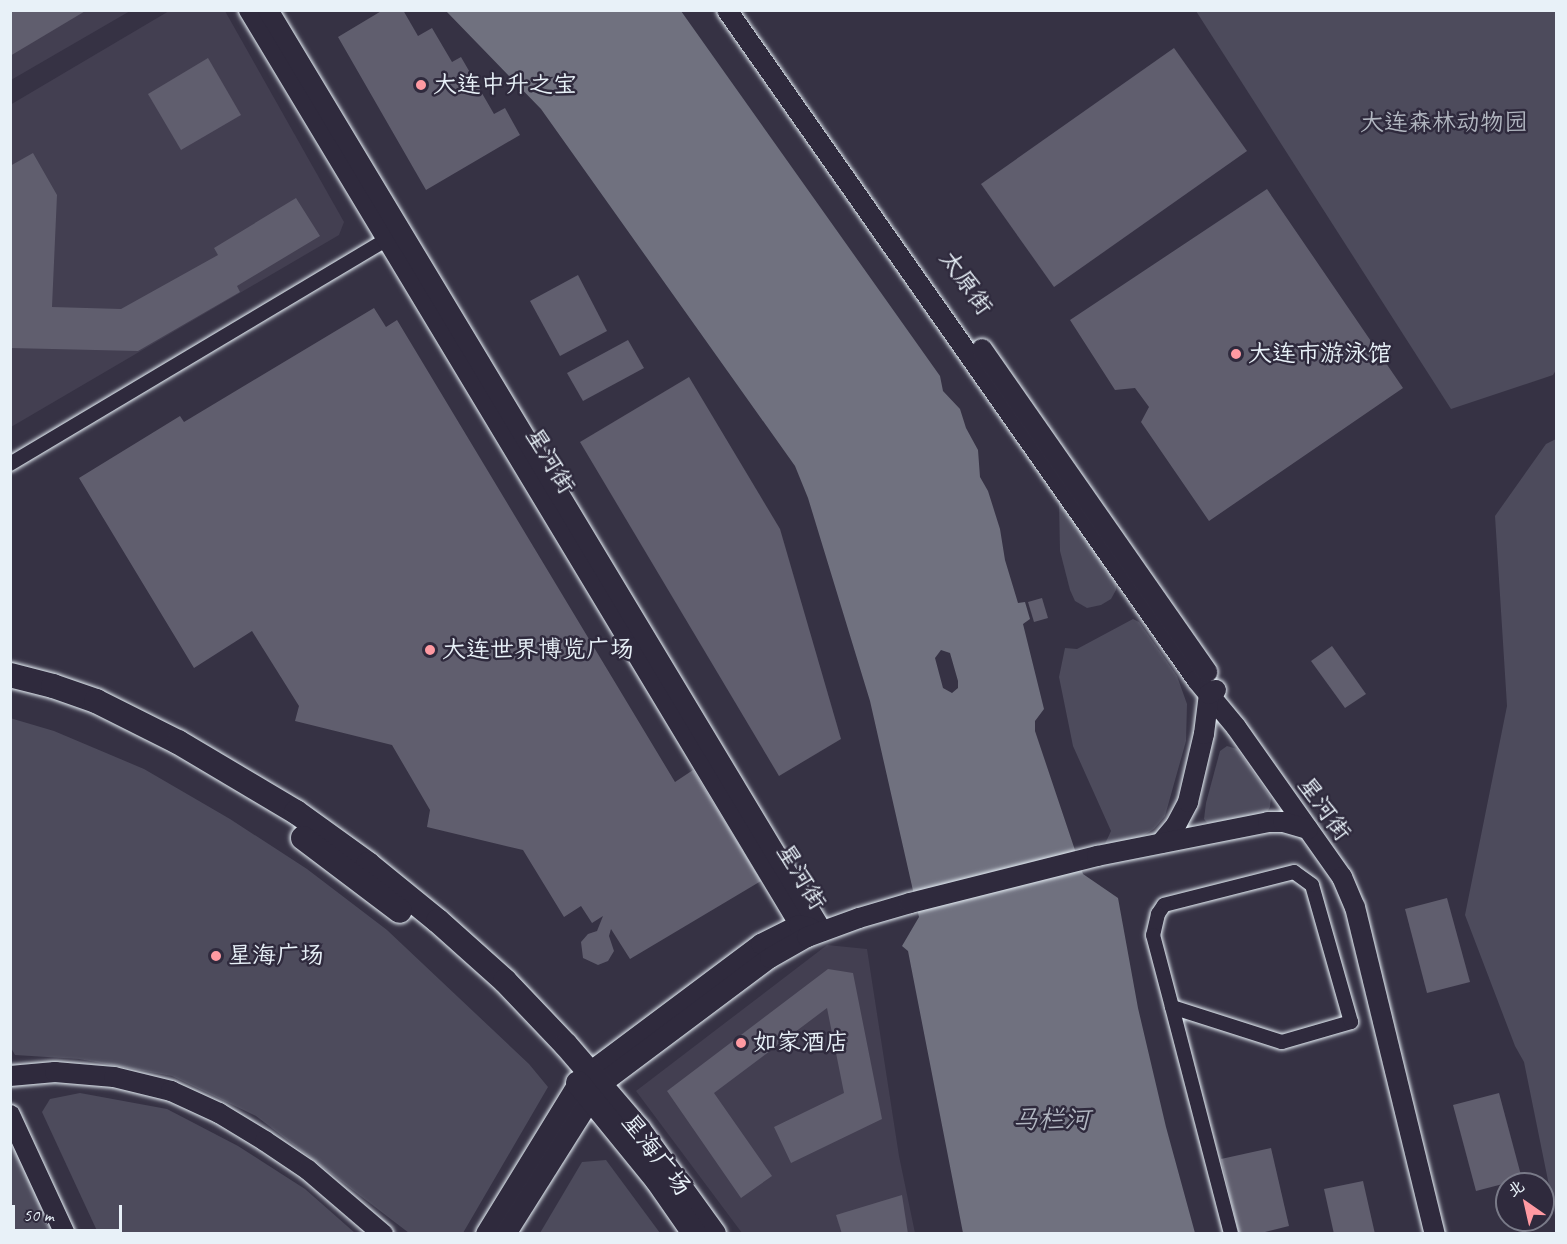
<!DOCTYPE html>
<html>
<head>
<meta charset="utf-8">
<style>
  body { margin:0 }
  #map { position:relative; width:1567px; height:1244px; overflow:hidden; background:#363244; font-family:Caveat,"LXGW WenKai TC",sans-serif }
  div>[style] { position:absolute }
  .built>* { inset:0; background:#433f51 }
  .green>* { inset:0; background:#4d4b5c }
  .water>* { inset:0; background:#70717f }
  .building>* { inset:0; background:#605e6e }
  .roads { filter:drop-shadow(0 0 2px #e8f1f8) drop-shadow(0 0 2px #e8f1f8) }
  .street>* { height:14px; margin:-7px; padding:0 7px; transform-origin:7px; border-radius:7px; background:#2f2a3d }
  .secondary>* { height:20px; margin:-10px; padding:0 10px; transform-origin:10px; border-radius:10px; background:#2f2a3d }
  .highway>* { height:24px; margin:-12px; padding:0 12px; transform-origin:12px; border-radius:12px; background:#2f2a3d }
  .dots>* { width:16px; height:16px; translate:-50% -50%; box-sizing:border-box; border:3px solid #2f2a3d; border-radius:50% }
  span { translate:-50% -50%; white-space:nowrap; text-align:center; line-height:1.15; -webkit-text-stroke:5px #2f2a3d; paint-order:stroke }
  .poi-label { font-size:24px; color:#e8f1f8 }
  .left { translate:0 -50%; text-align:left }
  .park-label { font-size:24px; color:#b2b7c1 }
  .street-label { font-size:24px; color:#e8f1f8 }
  .water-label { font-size:26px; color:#b2b7c2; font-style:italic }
  .frame { position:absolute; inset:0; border:12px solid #e8f1f8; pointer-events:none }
  .north { position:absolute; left:1495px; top:1172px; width:60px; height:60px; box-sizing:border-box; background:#2f2a3d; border:2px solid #797a88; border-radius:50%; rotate:326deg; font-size:16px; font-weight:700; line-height:24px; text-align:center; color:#e8f1f8 }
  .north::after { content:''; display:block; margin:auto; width:21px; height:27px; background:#ff9aa2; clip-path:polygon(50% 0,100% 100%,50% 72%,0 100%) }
  .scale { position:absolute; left:12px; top:1205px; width:110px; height:27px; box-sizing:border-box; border:3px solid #e8f1f8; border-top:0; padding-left:8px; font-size:18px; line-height:21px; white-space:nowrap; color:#e8f1f8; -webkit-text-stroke:4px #2f2a3d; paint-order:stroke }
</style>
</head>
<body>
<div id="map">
  <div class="built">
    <i style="clip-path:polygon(11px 11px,130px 11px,11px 80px)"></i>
    <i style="clip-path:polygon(169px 11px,225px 11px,344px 222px,339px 235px,11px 427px,10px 105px)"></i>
    <i style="clip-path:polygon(827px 945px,867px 949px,899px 1156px,915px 1233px,742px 1233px,636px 1091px)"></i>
  </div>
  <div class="green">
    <i style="clip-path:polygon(1196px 11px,1556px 11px,1556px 370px,1553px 375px,1451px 409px)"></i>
    <i style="clip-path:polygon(1556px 439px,1556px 1220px,1524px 1062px,1515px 1046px,1465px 915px,1507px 706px,1495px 516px,1546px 444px)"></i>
    <i style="clip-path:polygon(1059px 501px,1116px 579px,1116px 590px,1111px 599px,1101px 605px,1087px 608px,1075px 601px,1070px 590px,1060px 551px)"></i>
    <i style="clip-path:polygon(1133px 619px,1139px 622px,1177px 676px,1187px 704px,1186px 741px,1165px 816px,1154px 829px,1135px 841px,1103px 848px,1111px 831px,1073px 746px,1059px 677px,1065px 648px,1077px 649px)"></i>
    <i style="clip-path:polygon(10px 718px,54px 731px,144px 769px,230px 819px,307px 869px,387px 930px,529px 1064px,548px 1087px,463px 1233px,409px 1233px,256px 1116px,172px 1076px,79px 1059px,15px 1055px,10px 1046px)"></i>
    <i style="clip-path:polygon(1227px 746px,1237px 749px,1271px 798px,1270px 807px,1265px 816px,1210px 826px,1204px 819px,1206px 803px,1220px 751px)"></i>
    <i style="clip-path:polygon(80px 1093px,167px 1109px,238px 1146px,305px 1189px,355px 1233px,98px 1233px,42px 1112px,50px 1099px)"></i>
    <i style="clip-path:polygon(10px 1127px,60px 1233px,12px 1233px,11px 1230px)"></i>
    <i style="clip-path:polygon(606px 1160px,660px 1233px,540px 1233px,582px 1162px)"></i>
  </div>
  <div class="water">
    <i style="clip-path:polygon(evenodd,446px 11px,681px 11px,940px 376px,943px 391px,960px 409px,966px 428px,978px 450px,980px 477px,988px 491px,1000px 529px,1005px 560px,1018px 603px,1025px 602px,1030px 619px,1023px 624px,1044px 709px,1035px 721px,1035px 731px,1083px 874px,1118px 898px,1138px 1008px,1166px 1127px,1195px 1233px,963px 1233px,908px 951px,902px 946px,919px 917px,870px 701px,808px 498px,795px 466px,541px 109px,446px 11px,941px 650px,950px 653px,958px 681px,958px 688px,952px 693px,943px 688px,935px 658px,941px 650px)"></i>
  </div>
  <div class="building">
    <i style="clip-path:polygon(10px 10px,87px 10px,10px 56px)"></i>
    <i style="clip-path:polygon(383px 10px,403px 10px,418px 36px,432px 28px,452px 62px,461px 57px,494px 114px,505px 108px,520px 135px,426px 190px,338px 37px)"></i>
    <i style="clip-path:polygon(1174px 48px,1247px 151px,1054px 287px,981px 184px)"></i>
    <i style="clip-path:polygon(208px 58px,241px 115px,181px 150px,148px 94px)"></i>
    <i style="clip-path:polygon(33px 153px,57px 195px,52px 307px,121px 309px,218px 255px,214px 248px,296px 198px,320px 236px,237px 286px,240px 292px,138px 351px,10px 348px,10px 166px)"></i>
    <i style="clip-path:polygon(1267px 189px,1403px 388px,1209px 521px,1141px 422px,1149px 407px,1135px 388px,1115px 390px,1070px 320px)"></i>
    <i style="clip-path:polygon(578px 275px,607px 331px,560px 356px,530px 301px)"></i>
    <i style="clip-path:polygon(374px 308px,386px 327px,397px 320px,675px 782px,693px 770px,761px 881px,630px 959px,611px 929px,609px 936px,614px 951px,608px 961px,598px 965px,583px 958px,581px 942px,588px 934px,597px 931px,603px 916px,592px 923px,581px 906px,564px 917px,523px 850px,427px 827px,430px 810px,392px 745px,295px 721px,299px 706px,252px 631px,194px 668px,79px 478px,180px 416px,184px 422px)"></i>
    <i style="clip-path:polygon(628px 340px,644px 368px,583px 401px,567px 373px)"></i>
    <i style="clip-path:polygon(689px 377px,780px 529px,841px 739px,779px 776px,580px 442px)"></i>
    <i style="clip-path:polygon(1042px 598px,1048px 618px,1034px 622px,1028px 602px)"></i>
    <i style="clip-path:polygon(1332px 646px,1366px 694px,1345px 708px,1311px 661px)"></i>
    <i style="clip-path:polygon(1447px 898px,1470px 982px,1427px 993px,1405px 909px)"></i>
    <i style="clip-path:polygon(828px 969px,853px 973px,882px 1119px,791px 1163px,774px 1127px,844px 1093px,827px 1008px,714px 1093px,772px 1176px,741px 1198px,667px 1091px)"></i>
    <i style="clip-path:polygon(1499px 1093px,1522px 1179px,1476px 1191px,1453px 1105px)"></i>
    <i style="clip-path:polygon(1271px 1148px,1289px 1226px,1257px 1234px,1239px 1234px,1221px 1159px)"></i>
    <i style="clip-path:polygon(1363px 1181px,1375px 1234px,1334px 1234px,1324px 1189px)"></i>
    <i style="clip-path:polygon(902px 1195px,908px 1234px,842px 1234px,836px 1215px)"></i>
  </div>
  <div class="roads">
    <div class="street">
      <i style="left:10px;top:464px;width:445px;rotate:-30.8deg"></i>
      <i style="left:1172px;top:1007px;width:115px;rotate:17.7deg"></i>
      <i style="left:1282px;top:1042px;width:72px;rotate:-16.2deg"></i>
      <i style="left:1351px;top:1022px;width:142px;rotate:-105.9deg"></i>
      <i style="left:1312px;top:885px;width:22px;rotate:-144deg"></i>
      <i style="left:1294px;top:872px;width:134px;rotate:165.8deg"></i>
      <i style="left:1164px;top:905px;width:11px;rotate:124deg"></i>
      <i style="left:1158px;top:914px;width:22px;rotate:103deg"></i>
      <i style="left:1153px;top:935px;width:74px;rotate:75.2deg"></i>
      <i style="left:1172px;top:1007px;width:235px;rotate:75.4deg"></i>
    </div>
    <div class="secondary">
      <i style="left:249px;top:10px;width:1082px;rotate:58.95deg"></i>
      <i style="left:268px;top:10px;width:1075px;rotate:58.97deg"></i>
      <i style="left:727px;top:10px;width:818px;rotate:54.95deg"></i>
      <i style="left:1197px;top:680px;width:61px;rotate:50.3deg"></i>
      <i style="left:1236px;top:727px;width:184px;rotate:54.8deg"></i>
      <i style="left:1342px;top:877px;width:33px;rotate:67deg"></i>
      <i style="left:1355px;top:907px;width:337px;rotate:76.3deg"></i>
      <i style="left:982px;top:349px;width:394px;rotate:55.1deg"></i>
      <i style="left:1161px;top:843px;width:23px;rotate:-50deg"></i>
      <i style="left:1176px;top:825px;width:26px;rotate:-62deg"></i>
      <i style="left:1188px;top:802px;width:70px;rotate:-76.8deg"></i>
      <i style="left:1204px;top:734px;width:40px;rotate:-82.9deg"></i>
      <i style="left:1209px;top:694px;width:8px;rotate:-30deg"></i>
      <i style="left:10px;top:1076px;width:45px;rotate:-5.1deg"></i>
      <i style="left:55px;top:1072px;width:59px;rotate:4.8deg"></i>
      <i style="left:114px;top:1077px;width:59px;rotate:13.8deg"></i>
      <i style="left:171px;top:1091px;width:53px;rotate:24.6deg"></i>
      <i style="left:219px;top:1113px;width:54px;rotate:31.3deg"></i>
      <i style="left:265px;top:1141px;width:52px;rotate:34deg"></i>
      <i style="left:308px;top:1170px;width:99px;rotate:40.5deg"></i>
      <i style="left:10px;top:1115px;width:131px;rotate:65.2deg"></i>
      <i style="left:486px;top:1234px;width:176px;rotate:-58.5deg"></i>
      <i style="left:578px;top:1084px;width:17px;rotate:-45deg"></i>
      <i style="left:590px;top:1072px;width:214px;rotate:-36.8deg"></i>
      <i style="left:761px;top:944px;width:42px;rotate:-26.6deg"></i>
      <i style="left:799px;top:925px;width:12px;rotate:14deg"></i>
      <i style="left:506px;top:1234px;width:176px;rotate:-57.8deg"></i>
      <i style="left:600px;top:1085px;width:212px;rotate:-36.8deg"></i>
      <i style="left:770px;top:958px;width:43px;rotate:-29.6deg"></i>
      <i style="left:807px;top:937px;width:55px;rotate:-20.1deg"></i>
      <i style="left:859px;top:918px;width:53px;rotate:-16.4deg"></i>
      <i style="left:910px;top:903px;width:193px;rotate:-14.1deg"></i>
      <i style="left:1097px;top:856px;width:174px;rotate:-11.2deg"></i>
      <i style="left:1268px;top:822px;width:15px"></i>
      <i style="left:1283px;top:822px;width:26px;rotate:16deg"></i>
    </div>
    <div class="highway">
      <i style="left:10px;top:675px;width:44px;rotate:14.3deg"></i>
      <i style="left:53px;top:686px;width:46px;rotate:19.2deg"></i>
      <i style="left:96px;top:701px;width:92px;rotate:26.6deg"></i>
      <i style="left:178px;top:742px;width:137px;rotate:30.7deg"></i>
      <i style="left:296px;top:812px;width:89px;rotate:35.8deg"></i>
      <i style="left:368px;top:864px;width:90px;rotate:39.2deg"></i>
      <i style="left:438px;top:921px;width:90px;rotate:41.8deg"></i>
      <i style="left:505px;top:981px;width:88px;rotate:46.4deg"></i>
      <i style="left:566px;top:1045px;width:112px;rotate:49.3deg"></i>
      <i style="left:639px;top:1130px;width:128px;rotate:54.2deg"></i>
      <i style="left:303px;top:838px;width:121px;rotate:37deg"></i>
      <i style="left:578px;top:1083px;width:125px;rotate:50.8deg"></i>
      <i style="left:657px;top:1180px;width:65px;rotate:55.1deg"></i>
    </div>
  </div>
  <div class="dots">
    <i style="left:421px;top:85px;background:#ff9aa2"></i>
    <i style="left:1236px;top:354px;background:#ff9aa2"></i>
    <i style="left:430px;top:650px;background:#ff9aa2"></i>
    <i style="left:216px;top:956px;background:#ff9aa2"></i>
    <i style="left:741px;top:1043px;background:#ff9aa2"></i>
  </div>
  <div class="poi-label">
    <span class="left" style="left:433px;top:85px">大连中升之宝</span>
    <span class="left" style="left:1248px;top:354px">大连市游泳馆</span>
    <span class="left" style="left:442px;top:650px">大连世界博览广场</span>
    <span class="left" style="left:228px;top:956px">星海广场</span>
    <span class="left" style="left:753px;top:1043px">如家酒店</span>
  </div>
  <div class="park-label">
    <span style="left:1444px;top:123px">大连森林动物园</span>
  </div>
  <div class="street-label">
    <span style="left:966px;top:283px;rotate:55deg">太原街</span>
    <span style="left:550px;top:461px;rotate:59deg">星河街</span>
    <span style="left:1324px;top:809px;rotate:54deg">星河街</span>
    <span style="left:801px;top:877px;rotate:59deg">星河街</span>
    <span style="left:656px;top:1155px;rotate:52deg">星海广场</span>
  </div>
  <div class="water-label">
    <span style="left:1051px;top:1120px">马栏河</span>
  </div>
  <div class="frame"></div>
  <div class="north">北</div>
  <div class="scale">50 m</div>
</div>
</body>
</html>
